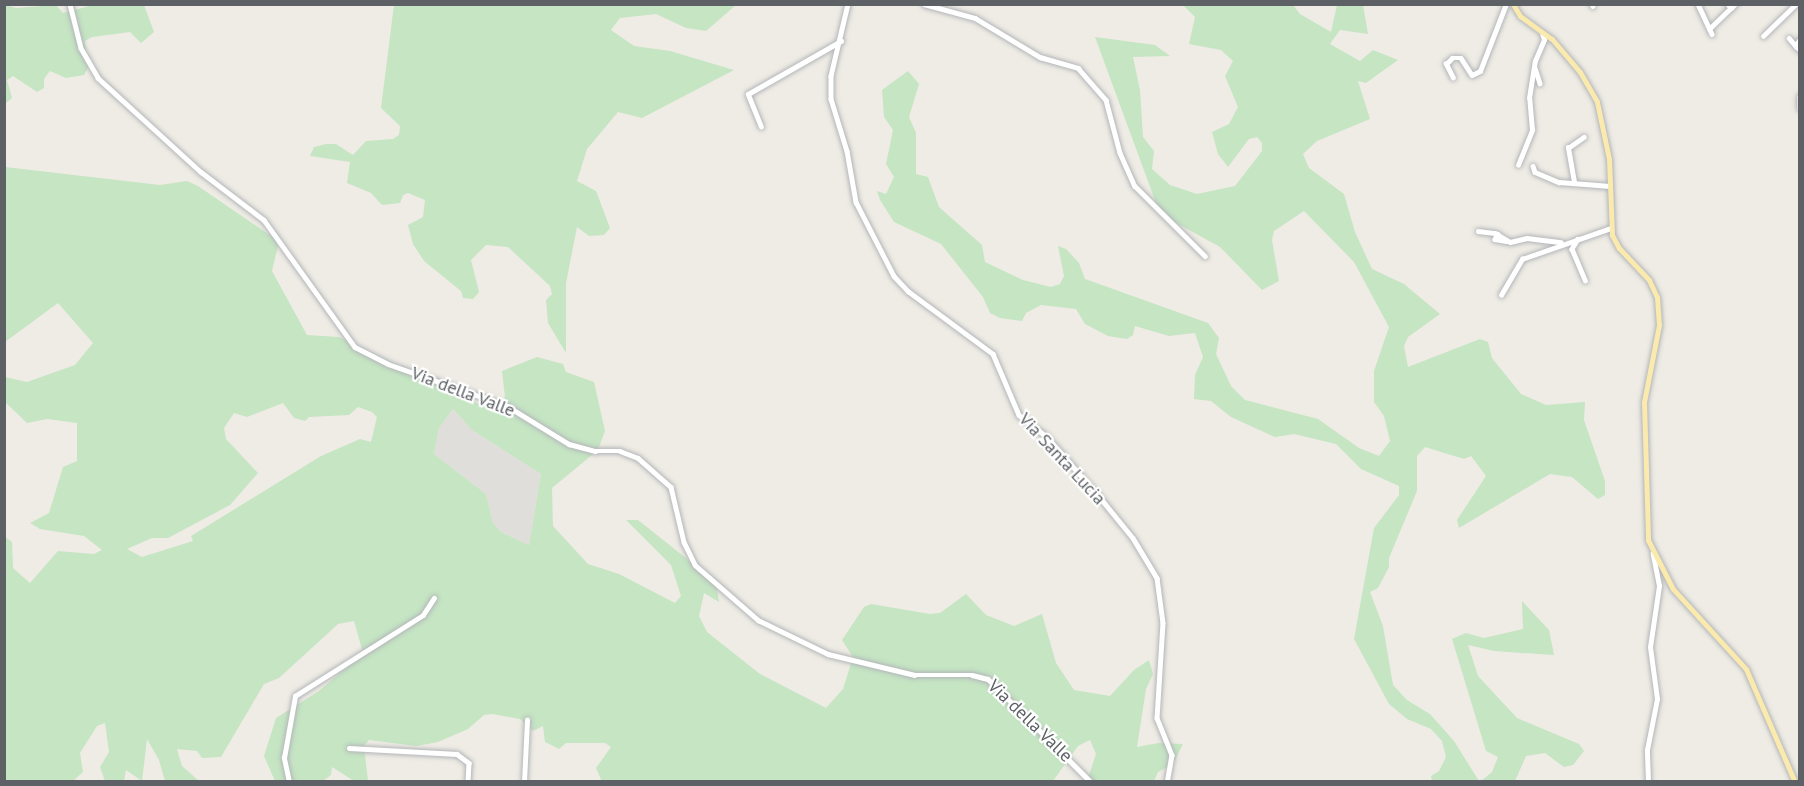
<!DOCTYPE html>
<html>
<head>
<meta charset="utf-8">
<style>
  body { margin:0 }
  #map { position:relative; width:1804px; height:786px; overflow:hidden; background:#efece5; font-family:"PT Sans",sans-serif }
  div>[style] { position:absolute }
  .industrial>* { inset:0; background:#e0deda }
  .green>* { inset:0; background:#c5e5c3 }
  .roads { filter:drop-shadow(0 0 2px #b3b6b9) drop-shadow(0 0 2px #b3b6b9) }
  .minor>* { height:4.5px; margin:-2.25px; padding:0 2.25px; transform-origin:2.25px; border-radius:2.25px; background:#fff }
  .major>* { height:5px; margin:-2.5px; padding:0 2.5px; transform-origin:2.5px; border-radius:2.5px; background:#fbeaae }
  span { translate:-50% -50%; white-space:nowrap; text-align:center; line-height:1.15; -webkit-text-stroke:4.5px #fff; paint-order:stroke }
  .street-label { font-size:18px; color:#5d6165 }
  .frame { position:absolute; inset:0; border:6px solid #5d6165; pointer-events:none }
</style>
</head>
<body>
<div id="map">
  <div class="industrial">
    <i style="clip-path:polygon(453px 409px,472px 430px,541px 474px,529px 545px,501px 532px,493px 523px,486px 494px,434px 454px,439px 428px)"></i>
  </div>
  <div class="green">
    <i style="clip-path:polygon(5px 5px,16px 8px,56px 5px,63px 13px,93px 5px,144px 5px,154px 32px,141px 43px,130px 32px,92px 37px,85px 41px,88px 68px,84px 75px,66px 78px,50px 71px,44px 79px,44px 88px,37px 92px,13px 76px,7px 80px,12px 98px,5px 104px)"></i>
    <i style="clip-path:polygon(394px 5px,736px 5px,706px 31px,686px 28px,656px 14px,620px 18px,611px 30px,634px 46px,670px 51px,734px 70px,642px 118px,618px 112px,587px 149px,577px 181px,596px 191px,610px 228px,604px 235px,589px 236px,577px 227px,566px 283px,566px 353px,548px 323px,546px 300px,552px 294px,550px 286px,508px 247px,486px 245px,471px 260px,479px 292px,473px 299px,463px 298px,461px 291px,424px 261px,413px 244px,408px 225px,423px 217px,425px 200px,408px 193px,403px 195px,400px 203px,382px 205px,371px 193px,347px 183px,350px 162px,310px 156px,314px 147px,326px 144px,336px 144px,353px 155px,366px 141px,393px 139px,399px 135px,400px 126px,381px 108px)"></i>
    <i style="clip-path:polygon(1183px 5px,1293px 5px,1300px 14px,1331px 32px,1337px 5px,1363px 5px,1368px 34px,1340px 30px,1330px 44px,1360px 61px,1373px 50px,1398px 60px,1366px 83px,1358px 81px,1370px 119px,1317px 141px,1303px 154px,1309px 168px,1344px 194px,1355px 232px,1372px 269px,1404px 284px,1440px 314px,1408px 337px,1404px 346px,1408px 367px,1480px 339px,1488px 342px,1492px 358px,1521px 394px,1546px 405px,1585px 402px,1584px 420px,1605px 481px,1605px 495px,1598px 499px,1572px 477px,1550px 474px,1459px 528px,1457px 520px,1486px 476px,1471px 456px,1464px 459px,1425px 447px,1417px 456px,1417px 491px,1389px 558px,1389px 567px,1378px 588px,1370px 592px,1383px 626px,1393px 685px,1407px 700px,1430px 714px,1454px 741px,1479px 781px,1432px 781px,1431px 776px,1439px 771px,1446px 757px,1442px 741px,1431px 729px,1407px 719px,1389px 704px,1354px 639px,1374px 528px,1399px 495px,1399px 486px,1361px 469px,1336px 444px,1294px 434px,1275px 437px,1231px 417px,1211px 401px,1194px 399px,1195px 375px,1203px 357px,1195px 333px,1169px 336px,1135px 326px,1133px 335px,1127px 339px,1108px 336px,1085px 324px,1076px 309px,1041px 305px,1026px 313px,1022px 321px,1000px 318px,990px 313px,983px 297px,941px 244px,894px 222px,880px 200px,877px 191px,886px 194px,894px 177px,886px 164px,893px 130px,884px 117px,882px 90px,908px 71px,919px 84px,909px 117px,916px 133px,916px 174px,928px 177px,939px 207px,982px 245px,985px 262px,1023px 280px,1051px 287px,1060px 284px,1064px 276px,1058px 246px,1066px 249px,1079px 263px,1085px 279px,1208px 323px,1219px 338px,1216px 354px,1231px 386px,1245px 400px,1318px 419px,1359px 448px,1379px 456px,1390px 441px,1384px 416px,1374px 402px,1374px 371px,1389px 327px,1354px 262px,1304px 211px,1274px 231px,1272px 240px,1279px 281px,1262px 290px,1220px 247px,1160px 214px,1095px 37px,1155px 45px,1170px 56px,1133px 57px,1140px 90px,1143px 137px,1154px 151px,1152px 169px,1170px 185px,1197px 194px,1235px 186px,1262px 151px,1262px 143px,1257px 137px,1249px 139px,1228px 167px,1218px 154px,1212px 132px,1229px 124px,1238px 107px,1225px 76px,1233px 61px,1221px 50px,1189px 44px,1195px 17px)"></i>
    <i style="clip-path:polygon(evenodd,5px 167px,160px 185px,187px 181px,198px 186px,274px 238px,278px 246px,272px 271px,307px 335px,339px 337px,485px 407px,505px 397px,502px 371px,537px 357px,563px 364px,566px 372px,594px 382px,605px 431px,598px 450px,552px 488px,553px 526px,588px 564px,619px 574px,675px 603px,681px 596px,671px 565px,626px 520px,638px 520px,716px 582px,719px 602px,704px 593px,699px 616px,707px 632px,760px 674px,826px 708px,843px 689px,853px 657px,842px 640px,864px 607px,871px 604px,930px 614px,940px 613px,966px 594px,986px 615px,1014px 626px,1042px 614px,1056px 663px,1074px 690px,1110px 696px,1134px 670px,1149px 660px,1153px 674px,1146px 689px,1137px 747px,1158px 743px,1183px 744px,1173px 764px,1158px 772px,1154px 781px,1087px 781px,1096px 754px,1090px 740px,1078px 746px,1053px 781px,602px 782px,596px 768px,611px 747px,605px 743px,566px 743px,559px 749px,545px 742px,543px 726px,533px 731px,520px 719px,493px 714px,484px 715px,468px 729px,438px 742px,416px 746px,369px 740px,364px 746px,368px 781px,354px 781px,332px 767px,331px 775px,323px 781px,275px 781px,264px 756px,276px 718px,319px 691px,363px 653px,354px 621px,338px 624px,279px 678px,264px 684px,221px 757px,202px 758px,197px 751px,177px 749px,182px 766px,199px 781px,165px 781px,159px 760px,147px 739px,142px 781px,126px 770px,124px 781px,105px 781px,100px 767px,109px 752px,105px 723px,97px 726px,80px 753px,83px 772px,73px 781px,5px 781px,4px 536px,12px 542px,13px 568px,30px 583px,58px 551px,94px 554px,102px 550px,84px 536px,40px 529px,30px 523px,49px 513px,63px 467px,77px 461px,77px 423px,47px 419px,27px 423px,5px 402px,5px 377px,27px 382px,75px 365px,93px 343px,58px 303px,5px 342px,5px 167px,283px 403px,294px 418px,305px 421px,309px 417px,349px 415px,358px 407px,372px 412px,377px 417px,371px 442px,360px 439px,321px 456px,191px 536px,193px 541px,142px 557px,127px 549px,152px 538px,168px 538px,230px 505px,258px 473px,226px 439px,224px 428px,234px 413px,247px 417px,283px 403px,5px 167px,453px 409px,472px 430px,541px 474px,529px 545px,501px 532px,493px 523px,486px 494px,434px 454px,439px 428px,453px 409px)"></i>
    <i style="clip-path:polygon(1522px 601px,1549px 630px,1554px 655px,1494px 651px,1468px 645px,1478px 676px,1517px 718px,1579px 744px,1584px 751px,1573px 765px,1564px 767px,1545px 753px,1526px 756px,1515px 781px,1481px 781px,1492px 772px,1498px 757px,1486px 751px,1452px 639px,1466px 633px,1484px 638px,1523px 629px)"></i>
  </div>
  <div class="roads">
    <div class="minor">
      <i style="left:70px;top:4px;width:45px;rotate:76deg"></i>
      <i style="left:81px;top:48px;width:34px;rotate:60deg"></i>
      <i style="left:98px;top:78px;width:139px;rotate:42.4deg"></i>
      <i style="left:201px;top:172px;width:79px;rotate:37.3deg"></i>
      <i style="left:264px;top:220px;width:156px;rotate:54.4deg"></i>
      <i style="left:355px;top:347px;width:37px;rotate:27deg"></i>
      <i style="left:388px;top:364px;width:126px;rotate:19.4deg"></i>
      <i style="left:507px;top:406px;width:73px;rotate:31.5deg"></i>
      <i style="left:569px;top:444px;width:27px;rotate:15deg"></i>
      <i style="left:595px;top:451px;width:25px"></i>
      <i style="left:620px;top:451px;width:19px;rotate:21deg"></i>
      <i style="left:638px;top:458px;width:44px;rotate:41.3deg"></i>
      <i style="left:671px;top:487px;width:57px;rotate:76.7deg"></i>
      <i style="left:684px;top:542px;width:25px;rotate:64deg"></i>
      <i style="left:695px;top:565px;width:84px;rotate:41.1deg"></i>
      <i style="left:758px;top:620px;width:78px;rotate:25.9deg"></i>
      <i style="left:828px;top:654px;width:89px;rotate:13.6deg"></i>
      <i style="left:915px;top:675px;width:57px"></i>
      <i style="left:972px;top:675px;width:16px;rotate:14deg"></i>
      <i style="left:988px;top:679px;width:146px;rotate:45deg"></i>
      <i style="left:848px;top:4px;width:74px;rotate:103.3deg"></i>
      <i style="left:831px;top:76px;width:23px;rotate:90deg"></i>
      <i style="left:831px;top:99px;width:54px;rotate:72.9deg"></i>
      <i style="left:847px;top:151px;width:52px;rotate:80deg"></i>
      <i style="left:856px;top:202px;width:83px;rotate:62.8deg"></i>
      <i style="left:894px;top:276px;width:21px;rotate:47deg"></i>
      <i style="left:908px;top:291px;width:106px;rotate:36.5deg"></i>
      <i style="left:993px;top:354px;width:66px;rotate:66.9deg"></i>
      <i style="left:1019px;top:415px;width:36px;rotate:38deg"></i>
      <i style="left:1047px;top:437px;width:77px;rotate:48.7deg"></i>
      <i style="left:1098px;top:495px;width:55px;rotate:50.9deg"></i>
      <i style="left:1133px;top:538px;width:47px;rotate:59deg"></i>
      <i style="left:1157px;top:578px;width:45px;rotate:82.4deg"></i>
      <i style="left:1163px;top:623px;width:95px;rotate:93.6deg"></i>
      <i style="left:1157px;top:718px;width:40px;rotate:68deg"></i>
      <i style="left:1172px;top:755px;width:27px;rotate:100deg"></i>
      <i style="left:924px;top:4px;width:53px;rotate:15.4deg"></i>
      <i style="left:975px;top:18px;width:76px;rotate:31deg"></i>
      <i style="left:1040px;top:57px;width:40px;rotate:16deg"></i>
      <i style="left:1078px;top:68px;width:43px;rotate:48.8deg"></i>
      <i style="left:1106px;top:100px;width:55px;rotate:75.2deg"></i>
      <i style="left:1120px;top:153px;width:36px;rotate:66deg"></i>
      <i style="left:1135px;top:186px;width:99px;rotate:45deg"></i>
      <i style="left:1592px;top:4px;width:2px;rotate:63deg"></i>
      <i style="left:1698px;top:4px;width:33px;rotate:65deg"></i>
      <i style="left:1728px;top:4px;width:5px;rotate:53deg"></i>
      <i style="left:1731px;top:8px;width:6px;rotate:-45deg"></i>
      <i style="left:1709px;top:29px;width:30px;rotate:-44deg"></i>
      <i style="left:1763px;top:36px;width:46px;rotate:-44.1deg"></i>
      <i style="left:1789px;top:38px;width:11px;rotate:49deg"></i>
      <i style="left:1800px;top:40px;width:7px;rotate:124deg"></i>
      <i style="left:1796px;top:46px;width:6px;rotate:45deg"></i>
      <i style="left:1535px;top:68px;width:16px;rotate:72deg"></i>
      <i style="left:1453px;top:78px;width:16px;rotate:-117deg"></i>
      <i style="left:1446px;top:64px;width:8px;rotate:-45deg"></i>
      <i style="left:1452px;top:58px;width:9px"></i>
      <i style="left:1461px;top:58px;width:20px;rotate:57deg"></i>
      <i style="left:1472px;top:75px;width:9px;rotate:-27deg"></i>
      <i style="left:1480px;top:71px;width:72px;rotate:-68.8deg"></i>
      <i style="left:1800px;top:96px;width:12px;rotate:90deg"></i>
      <i style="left:761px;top:127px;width:35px;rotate:-112deg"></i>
      <i style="left:748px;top:94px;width:107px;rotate:-29.7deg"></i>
      <i style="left:1518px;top:165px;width:38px;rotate:-68deg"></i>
      <i style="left:1532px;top:130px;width:32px;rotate:-95deg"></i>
      <i style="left:1529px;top:98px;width:37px;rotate:-81deg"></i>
      <i style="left:1535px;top:61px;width:23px;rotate:-67deg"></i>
      <i style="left:1544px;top:40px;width:7px;rotate:-106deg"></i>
      <i style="left:1533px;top:166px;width:6px;rotate:72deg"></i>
      <i style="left:1535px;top:172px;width:26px;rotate:23deg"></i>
      <i style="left:1559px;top:182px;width:51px;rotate:4.5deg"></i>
      <i style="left:1574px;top:182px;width:35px;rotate:-100deg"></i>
      <i style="left:1568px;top:148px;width:19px;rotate:-35deg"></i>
      <i style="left:1478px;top:231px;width:17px;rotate:7deg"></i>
      <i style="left:1495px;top:233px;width:17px;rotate:31deg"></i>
      <i style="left:1510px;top:242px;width:17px;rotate:-13deg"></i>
      <i style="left:1527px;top:238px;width:34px;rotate:7deg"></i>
      <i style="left:1498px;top:234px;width:6px;rotate:121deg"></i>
      <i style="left:1495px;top:239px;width:11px;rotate:10deg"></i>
      <i style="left:1578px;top:239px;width:12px;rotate:121deg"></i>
      <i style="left:1572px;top:249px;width:34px;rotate:67deg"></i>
      <i style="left:1501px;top:295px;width:42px;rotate:-59.7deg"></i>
      <i style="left:1522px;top:259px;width:94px;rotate:-19.2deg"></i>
      <i style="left:349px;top:748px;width:108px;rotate:3.2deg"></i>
      <i style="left:457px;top:754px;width:15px;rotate:37deg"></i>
      <i style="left:469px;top:763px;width:19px;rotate:93deg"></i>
      <i style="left:289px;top:782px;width:25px;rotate:-102deg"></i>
      <i style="left:284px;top:758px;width:63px;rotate:-79.9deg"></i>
      <i style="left:295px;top:696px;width:151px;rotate:-32.3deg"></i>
      <i style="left:423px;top:615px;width:20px;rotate:-57deg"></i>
      <i style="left:524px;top:782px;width:62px;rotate:-87.2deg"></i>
      <i style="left:1648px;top:782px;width:32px;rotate:-92deg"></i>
      <i style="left:1647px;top:750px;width:52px;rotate:-78.9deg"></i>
      <i style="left:1657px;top:699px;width:52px;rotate:-97.7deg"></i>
      <i style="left:1650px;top:647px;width:62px;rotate:-81.6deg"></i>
      <i style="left:1659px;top:586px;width:33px;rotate:-101deg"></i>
    </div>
    <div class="major">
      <i style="left:1513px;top:4px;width:14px;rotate:60deg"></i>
      <i style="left:1520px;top:16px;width:39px;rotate:36deg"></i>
      <i style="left:1552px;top:39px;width:43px;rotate:49.7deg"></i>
      <i style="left:1580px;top:72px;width:34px;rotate:60deg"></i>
      <i style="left:1597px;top:102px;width:58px;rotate:78.1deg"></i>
      <i style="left:1609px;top:159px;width:76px;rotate:87.7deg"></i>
      <i style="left:1612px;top:235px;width:15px;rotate:62deg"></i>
      <i style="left:1619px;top:248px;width:44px;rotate:46.8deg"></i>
      <i style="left:1649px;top:280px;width:19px;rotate:65deg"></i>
      <i style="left:1657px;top:297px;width:28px;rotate:86deg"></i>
      <i style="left:1659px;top:325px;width:78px;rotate:101deg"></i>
      <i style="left:1644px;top:402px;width:138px;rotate:88.3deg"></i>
      <i style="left:1648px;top:540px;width:55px;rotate:63deg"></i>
      <i style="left:1673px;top:589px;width:108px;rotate:47.6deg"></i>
      <i style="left:1746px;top:669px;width:123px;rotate:66.6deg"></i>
    </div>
  </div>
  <div class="street-label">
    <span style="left:463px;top:392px;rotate:21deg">Via della Valle</span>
    <span style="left:1062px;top:459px;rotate:47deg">Via Santa Lucia</span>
    <span style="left:1030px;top:721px;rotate:44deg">Via della Valle</span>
  </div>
  <div class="frame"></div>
</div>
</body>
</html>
